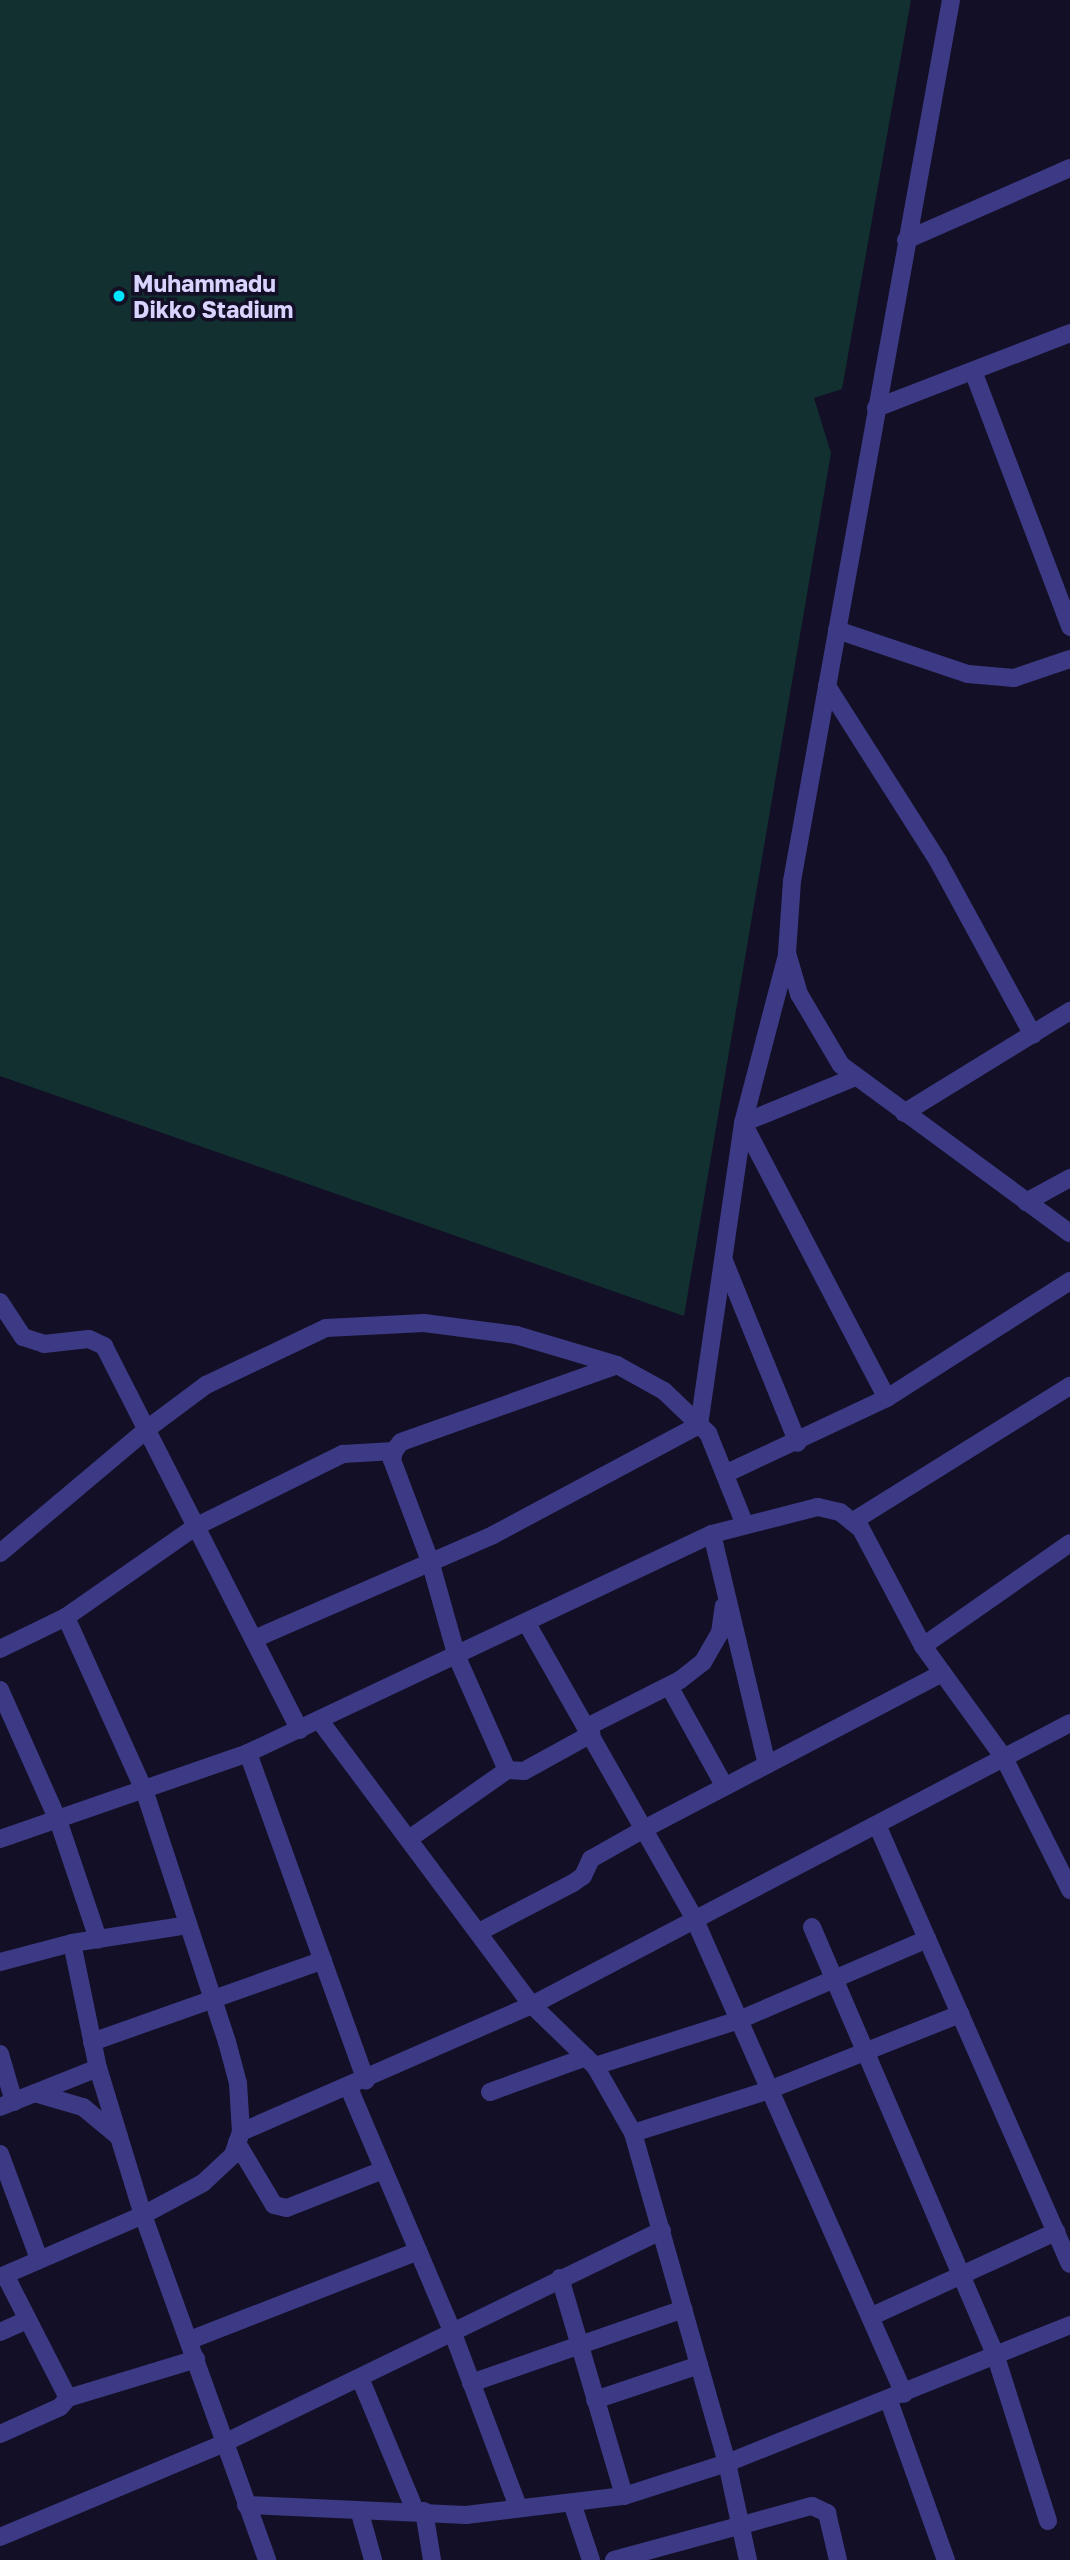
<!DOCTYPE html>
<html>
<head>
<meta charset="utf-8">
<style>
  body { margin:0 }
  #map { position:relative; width:1070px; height:2560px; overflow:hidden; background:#130f26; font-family:"Golos Text",sans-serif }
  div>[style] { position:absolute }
  .green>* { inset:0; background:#12302f }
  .minor>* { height:18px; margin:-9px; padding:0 9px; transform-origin:9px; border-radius:9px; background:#3d3a85 }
  .dots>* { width:19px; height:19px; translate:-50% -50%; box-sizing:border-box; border:4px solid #130f26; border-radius:50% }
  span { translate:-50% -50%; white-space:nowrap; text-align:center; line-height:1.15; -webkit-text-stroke:7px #130f26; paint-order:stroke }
  .poi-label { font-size:23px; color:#d9d4ff; font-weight:700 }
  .left { translate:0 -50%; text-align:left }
</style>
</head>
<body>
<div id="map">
  <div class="green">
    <i style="clip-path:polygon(0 0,911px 0,842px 389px,814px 398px,831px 453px,684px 1316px,0 1076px)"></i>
  </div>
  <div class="minor">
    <i style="left:951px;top:0;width:895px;rotate:100.23deg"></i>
    <i style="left:792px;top:881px;width:72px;rotate:94deg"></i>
    <i style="left:787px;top:953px;width:43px;rotate:73.7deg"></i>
    <i style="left:799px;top:994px;width:82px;rotate:59.4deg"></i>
    <i style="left:841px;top:1065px;width:284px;rotate:36.3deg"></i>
    <i style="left:906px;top:240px;width:179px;rotate:-23.7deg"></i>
    <i style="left:973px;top:371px;width:274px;rotate:69.2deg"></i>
    <i style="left:876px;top:408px;width:208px;rotate:-21.1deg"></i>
    <i style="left:837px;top:630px;width:138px;rotate:18.6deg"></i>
    <i style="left:968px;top:674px;width:46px;rotate:5deg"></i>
    <i style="left:1014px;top:678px;width:59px;rotate:-18.7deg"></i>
    <i style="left:827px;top:686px;width:207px;rotate:57.6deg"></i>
    <i style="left:938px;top:861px;width:198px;rotate:61.4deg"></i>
    <i style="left:904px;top:1113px;width:195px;rotate:-31.6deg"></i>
    <i style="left:743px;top:1123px;width:310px;rotate:62.4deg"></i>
    <i style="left:743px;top:1123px;width:121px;rotate:-22.3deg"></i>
    <i style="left:1026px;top:1202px;width:50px;rotate:-28.6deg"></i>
    <i style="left:724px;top:1261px;width:196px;rotate:67.9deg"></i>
    <i style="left:0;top:1302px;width:42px;rotate:56.7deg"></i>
    <i style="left:23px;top:1337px;width:22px;rotate:18deg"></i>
    <i style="left:44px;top:1344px;width:45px;rotate:-6.3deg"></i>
    <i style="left:89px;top:1339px;width:17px;rotate:25deg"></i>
    <i style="left:104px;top:1346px;width:431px;rotate:63deg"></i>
    <i style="left:727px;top:1473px;width:177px;rotate:-25.1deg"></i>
    <i style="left:887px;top:1398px;width:217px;rotate:-32.6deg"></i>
    <i style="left:852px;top:1522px;width:257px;rotate:-32deg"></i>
    <i style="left:712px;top:1534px;width:237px;rotate:76.6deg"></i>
    <i style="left:0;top:1553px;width:192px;rotate:-40.1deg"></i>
    <i style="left:147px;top:1429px;width:74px;rotate:-36.7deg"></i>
    <i style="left:206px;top:1385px;width:133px;rotate:-25.4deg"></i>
    <i style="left:326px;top:1328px;width:98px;rotate:-2.9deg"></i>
    <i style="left:424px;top:1323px;width:93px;rotate:7.4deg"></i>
    <i style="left:516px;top:1335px;width:105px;rotate:16.5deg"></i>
    <i style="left:617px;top:1365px;width:54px;rotate:29deg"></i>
    <i style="left:664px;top:1391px;width:61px;rotate:43.7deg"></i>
    <i style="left:708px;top:1433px;width:99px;rotate:68.1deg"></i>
    <i style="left:526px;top:1622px;width:340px;rotate:60.4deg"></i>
    <i style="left:694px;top:1918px;width:520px;rotate:66.19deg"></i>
    <i style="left:254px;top:1639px;width:261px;rotate:-23.5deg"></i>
    <i style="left:493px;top:1535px;width:234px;rotate:-28.1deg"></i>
    <i style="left:699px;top:1425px;width:305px;rotate:-81.7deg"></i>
    <i style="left:743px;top:1123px;width:174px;rotate:-75.3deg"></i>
    <i style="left:923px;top:1646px;width:179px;rotate:-35deg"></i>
    <i style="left:0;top:1649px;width:73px;rotate:-25.9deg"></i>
    <i style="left:66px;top:1617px;width:157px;rotate:-34.9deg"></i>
    <i style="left:195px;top:1527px;width:165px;rotate:-26.3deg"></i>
    <i style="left:343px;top:1454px;width:51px;rotate:-3.4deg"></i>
    <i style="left:669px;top:1686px;width:115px;rotate:61deg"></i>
    <i style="left:0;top:1690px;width:142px;rotate:66deg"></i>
    <i style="left:58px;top:1820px;width:126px;rotate:71.4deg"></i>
    <i style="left:320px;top:1721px;width:354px;rotate:53.3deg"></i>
    <i style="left:532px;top:2005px;width:88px;rotate:44.1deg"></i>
    <i style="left:595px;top:2066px;width:77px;rotate:60.4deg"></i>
    <i style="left:633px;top:2133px;width:343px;rotate:74.1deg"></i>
    <i style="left:727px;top:2463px;width:99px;rotate:77.8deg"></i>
    <i style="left:587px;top:1727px;width:104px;rotate:-26.8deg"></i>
    <i style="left:680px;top:1680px;width:29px;rotate:-38deg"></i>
    <i style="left:703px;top:1662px;width:34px;rotate:-60deg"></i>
    <i style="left:720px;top:1633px;width:27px;rotate:-82deg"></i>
    <i style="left:248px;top:1753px;width:348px;rotate:70.2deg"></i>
    <i style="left:507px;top:1770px;width:124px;rotate:-113.9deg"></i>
    <i style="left:457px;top:1657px;width:100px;rotate:-105.7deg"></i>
    <i style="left:430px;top:1561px;width:108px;rotate:-110.6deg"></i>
    <i style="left:392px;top:1460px;width:9px;rotate:-77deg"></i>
    <i style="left:394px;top:1451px;width:11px;rotate:-52deg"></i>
    <i style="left:401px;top:1442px;width:229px;rotate:-19.6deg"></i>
    <i style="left:507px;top:1770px;width:17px;rotate:3deg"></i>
    <i style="left:524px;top:1771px;width:77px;rotate:-28.9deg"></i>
    <i style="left:878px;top:1827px;width:477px;rotate:66.3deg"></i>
    <i style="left:0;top:1839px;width:262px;rotate:-19.1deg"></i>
    <i style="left:248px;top:1753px;width:513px;rotate:-25.27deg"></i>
    <i style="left:712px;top:1534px;width:109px;rotate:-14.3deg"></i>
    <i style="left:818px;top:1507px;width:23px;rotate:13deg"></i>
    <i style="left:840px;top:1512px;width:27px;rotate:39deg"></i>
    <i style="left:861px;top:1529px;width:132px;rotate:62.1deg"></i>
    <i style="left:923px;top:1646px;width:138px;rotate:54.1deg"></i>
    <i style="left:1004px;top:1758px;width:148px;rotate:63.4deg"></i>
    <i style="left:409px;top:1839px;width:120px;rotate:-35.1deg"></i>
    <i style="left:812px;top:1927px;width:468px;rotate:66.8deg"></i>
    <i style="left:996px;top:2357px;width:172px;rotate:72.4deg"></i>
    <i style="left:479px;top:1932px;width:106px;rotate:-27.5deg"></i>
    <i style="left:573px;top:1883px;width:12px;rotate:-35deg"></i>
    <i style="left:583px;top:1876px;width:19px;rotate:-65deg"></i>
    <i style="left:591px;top:1859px;width:61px;rotate:-29.5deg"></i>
    <i style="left:644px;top:1829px;width:337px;rotate:-27.6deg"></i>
    <i style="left:72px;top:1943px;width:128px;rotate:78.3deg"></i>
    <i style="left:98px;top:2068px;width:154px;rotate:73deg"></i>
    <i style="left:143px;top:2215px;width:367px;rotate:70.2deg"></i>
    <i style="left:0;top:1962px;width:74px;rotate:-14.8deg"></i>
    <i style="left:72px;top:1943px;width:117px;rotate:-8.8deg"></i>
    <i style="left:92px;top:2042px;width:245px;rotate:-19.5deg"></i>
    <i style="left:0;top:2054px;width:50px;rotate:73.7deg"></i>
    <i style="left:595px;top:2066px;width:151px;rotate:-17.7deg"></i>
    <i style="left:739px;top:2020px;width:205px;rotate:-23.3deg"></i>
    <i style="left:349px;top:2088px;width:264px;rotate:67deg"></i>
    <i style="left:452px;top:2331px;width:188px;rotate:69.4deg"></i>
    <i style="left:490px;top:2092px;width:102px;rotate:-20deg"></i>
    <i style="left:35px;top:2093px;width:50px;rotate:16.3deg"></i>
    <i style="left:83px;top:2107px;width:47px;rotate:39.8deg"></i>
    <i style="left:0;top:2107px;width:105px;rotate:-21.7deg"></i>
    <i style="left:241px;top:2132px;width:318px;rotate:-23.6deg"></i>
    <i style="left:532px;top:2005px;width:607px;rotate:-27.66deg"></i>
    <i style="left:633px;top:2133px;width:143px;rotate:-17.5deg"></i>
    <i style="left:769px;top:2090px;width:206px;rotate:-21.7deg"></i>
    <i style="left:237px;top:2143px;width:72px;rotate:59.2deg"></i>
    <i style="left:274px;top:2205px;width:13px;rotate:13deg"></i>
    <i style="left:287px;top:2208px;width:103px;rotate:-21.6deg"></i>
    <i style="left:0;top:2154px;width:112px;rotate:69.6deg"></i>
    <i style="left:0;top:2277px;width:156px;rotate:-23.4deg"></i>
    <i style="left:143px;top:2215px;width:68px;rotate:-28.1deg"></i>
    <i style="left:203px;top:2183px;width:41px;rotate:-43deg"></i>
    <i style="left:233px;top:2155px;width:24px;rotate:-71deg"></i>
    <i style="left:241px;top:2132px;width:49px;rotate:-93.5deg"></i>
    <i style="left:238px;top:2083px;width:42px;rotate:-105deg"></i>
    <i style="left:227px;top:2042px;width:265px;rotate:-108.2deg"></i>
    <i style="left:144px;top:1790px;width:190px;rotate:-114.3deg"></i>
    <i style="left:560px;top:2278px;width:227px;rotate:73.6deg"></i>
    <i style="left:870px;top:2317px;width:205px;rotate:-24.6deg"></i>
    <i style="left:0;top:2332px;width:30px;rotate:-24deg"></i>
    <i style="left:190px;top:2340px;width:245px;rotate:-21.3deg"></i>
    <i style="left:360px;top:2378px;width:143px;rotate:67.4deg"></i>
    <i style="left:471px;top:2383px;width:225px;rotate:-19.2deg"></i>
    <i style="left:68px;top:2398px;width:134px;rotate:-16.9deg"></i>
    <i style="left:595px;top:2400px;width:110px;rotate:-18.6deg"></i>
    <i style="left:889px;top:2401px;width:169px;rotate:70.3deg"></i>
    <i style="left:0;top:2434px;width:66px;rotate:-24.2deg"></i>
    <i style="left:60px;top:2407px;width:12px;rotate:-48deg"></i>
    <i style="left:68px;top:2398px;width:138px;rotate:-117.1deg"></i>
    <i style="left:572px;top:2503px;width:60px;rotate:71.6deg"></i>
    <i style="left:246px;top:2505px;width:220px;rotate:2.6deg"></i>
    <i style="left:466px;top:2515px;width:159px;rotate:-6.9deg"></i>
    <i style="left:624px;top:2496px;width:108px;rotate:-17.8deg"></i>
    <i style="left:727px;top:2463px;width:370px;rotate:-21.9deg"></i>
    <i style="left:424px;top:2511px;width:50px;rotate:80.7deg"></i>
    <i style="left:360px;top:2513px;width:49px;rotate:74.5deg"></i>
    <i style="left:0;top:2537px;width:241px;rotate:-22.7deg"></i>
    <i style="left:222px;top:2444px;width:489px;rotate:-25.9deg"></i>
    <i style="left:614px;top:2560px;width:205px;rotate:-15.3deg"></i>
    <i style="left:812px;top:2506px;width:17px;rotate:25deg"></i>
    <i style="left:827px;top:2513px;width:48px;rotate:76.8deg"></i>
  </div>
  <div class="dots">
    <i style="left:119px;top:296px;background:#00e5ff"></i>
  </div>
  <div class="poi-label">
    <span class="left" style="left:133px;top:296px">Muhammadu<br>Dikko Stadium</span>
  </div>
</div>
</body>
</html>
